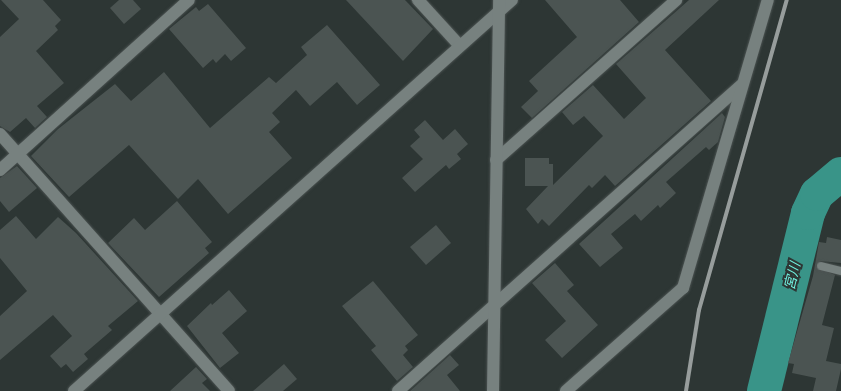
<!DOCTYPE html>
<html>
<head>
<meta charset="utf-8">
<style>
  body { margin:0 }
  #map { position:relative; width:841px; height:391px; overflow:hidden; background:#2d3634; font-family:Inter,"Noto Sans JP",sans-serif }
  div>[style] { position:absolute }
  .river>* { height:34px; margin:-17px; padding:0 17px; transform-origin:17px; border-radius:17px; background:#399488 }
  .building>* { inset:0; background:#4b5452 }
  .roads { filter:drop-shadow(0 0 1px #4c5352) drop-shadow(0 0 1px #4c5352) }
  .service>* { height:8px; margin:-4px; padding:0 4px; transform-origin:4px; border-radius:4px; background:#77817f }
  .minor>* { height:12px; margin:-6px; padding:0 6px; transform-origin:6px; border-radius:6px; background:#77817f }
  .tertiary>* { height:12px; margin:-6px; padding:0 6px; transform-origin:6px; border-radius:6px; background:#77817f }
  .rail>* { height:4px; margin:-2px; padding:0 2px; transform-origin:2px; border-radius:2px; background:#979d9c }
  span { translate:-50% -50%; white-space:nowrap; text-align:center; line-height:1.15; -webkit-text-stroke:4px #2d3634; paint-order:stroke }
  .water-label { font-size:14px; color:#70f0df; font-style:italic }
</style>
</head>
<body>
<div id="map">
  <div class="river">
    <i style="left:764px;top:391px;width:183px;rotate:-76.1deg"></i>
    <i style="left:808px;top:213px;width:21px;rotate:-65deg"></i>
    <i style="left:817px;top:194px;width:31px;rotate:-40deg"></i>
  </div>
  <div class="building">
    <i style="clip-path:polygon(1px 0,43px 0,61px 20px,55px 26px,58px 30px,36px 51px,64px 83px,37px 106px,47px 117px,35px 128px,26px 118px,10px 132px,0 126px,0 37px,19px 19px)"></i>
    <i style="clip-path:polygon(119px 0,133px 0,141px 9px,124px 24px,110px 8px)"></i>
    <i style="clip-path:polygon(346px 0,405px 0,433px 29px,403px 61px)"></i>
    <i style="clip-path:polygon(545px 0,620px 0,639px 22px,532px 118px,521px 107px,538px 91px,529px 81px,577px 37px)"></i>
    <i style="clip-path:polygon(689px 0,719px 0,665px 50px,711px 101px,615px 186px,605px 175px,592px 188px,589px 185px,549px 226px,542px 219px,538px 224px,526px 209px,548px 186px,525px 186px,525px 158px,549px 158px,549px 164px,553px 164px,553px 185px,603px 136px,584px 116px,573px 125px,562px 112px,593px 85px,624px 119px,646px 98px,616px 64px)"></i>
    <i style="clip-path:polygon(208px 4px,246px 48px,231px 61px,225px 54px,216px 63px,213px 59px,203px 68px,169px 29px,196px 7px,199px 11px)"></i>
    <i style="clip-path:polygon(327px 25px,380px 85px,357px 105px,337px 82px,310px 106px,296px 90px,272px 113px,280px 122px,269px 132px,292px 158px,228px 214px,198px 179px,178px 199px,129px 145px,69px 197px,31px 156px,58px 129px,115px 84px,131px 101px,164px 72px,210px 128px,269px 77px,276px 83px,307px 55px,301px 47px)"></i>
    <i style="clip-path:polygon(722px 113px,725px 117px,718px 142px,709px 150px,706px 147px,666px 182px,676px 193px,660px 208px,658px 205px,641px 221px,635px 214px,611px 234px,623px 248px,600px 267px,579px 244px)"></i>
    <i style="clip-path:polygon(425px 120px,443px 140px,455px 129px,468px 144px,457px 154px,461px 159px,449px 169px,446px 165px,415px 192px,402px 178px,423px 159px,410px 146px,420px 137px,414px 130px)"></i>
    <i style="clip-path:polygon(17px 166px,37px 188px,9px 212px,0 201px,0 178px)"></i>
    <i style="clip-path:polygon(177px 201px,212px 242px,205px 248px,209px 253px,159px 297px,108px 243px,134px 218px,145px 230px)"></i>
    <i style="clip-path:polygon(16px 216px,36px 239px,58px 217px,76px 233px,138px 301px,108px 326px,112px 330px,84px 354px,88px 359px,73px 372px,66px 364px,61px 368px,50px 356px,72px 336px,53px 315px,0 360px,0 316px,27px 291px,0 258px,0 230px)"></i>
    <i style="clip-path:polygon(436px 225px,451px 243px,426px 265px,410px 247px)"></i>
    <i style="clip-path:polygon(827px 237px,841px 240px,841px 263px,820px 261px,816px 267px,835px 275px,822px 325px,834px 328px,826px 361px,841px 364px,841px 369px,836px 391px,813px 391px,816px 378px,792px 373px,794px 364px,788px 363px,813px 276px,819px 242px,826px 243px)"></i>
    <i style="clip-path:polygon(555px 263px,574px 285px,567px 291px,598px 325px,562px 358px,545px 340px,566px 321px,532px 283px)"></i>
    <i style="clip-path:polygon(373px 281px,418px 335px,405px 346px,408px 350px,403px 355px,413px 367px,397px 381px,371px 350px,376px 346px,342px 306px)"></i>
    <i style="clip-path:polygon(229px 290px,247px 311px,222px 333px,239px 353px,220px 368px,187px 326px,211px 303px,212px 305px)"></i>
    <i style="clip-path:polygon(450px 355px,459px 365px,447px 375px,460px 391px,410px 391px)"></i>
    <i style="clip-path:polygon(284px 364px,297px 379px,283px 391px,253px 391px)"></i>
    <i style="clip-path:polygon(196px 367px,207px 379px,202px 383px,210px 391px,170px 391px)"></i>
  </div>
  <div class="roads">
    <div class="service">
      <i style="left:821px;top:266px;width:21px;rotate:14deg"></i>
    </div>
    <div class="minor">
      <i style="left:418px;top:0;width:62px;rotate:47.6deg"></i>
      <i style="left:0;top:134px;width:344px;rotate:48.3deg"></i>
      <i style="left:496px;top:160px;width:241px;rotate:-41.6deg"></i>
      <i style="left:0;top:170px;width:254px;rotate:-42deg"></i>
      <i style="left:398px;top:391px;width:460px;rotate:-41.7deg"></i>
      <i style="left:566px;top:391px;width:156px;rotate:-41.4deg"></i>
      <i style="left:683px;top:288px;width:300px;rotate:-73.6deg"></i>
    </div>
    <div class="tertiary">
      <i style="left:74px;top:391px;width:587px;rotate:-41.76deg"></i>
      <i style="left:493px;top:391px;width:391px;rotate:-89.1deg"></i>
    </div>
  </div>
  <div class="rail">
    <i style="left:686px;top:391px;width:82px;rotate:-80.9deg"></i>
    <i style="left:699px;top:310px;width:322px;rotate:-74.2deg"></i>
  </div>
  <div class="water-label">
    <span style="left:792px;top:276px;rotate:-76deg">宮川</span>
  </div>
</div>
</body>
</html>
